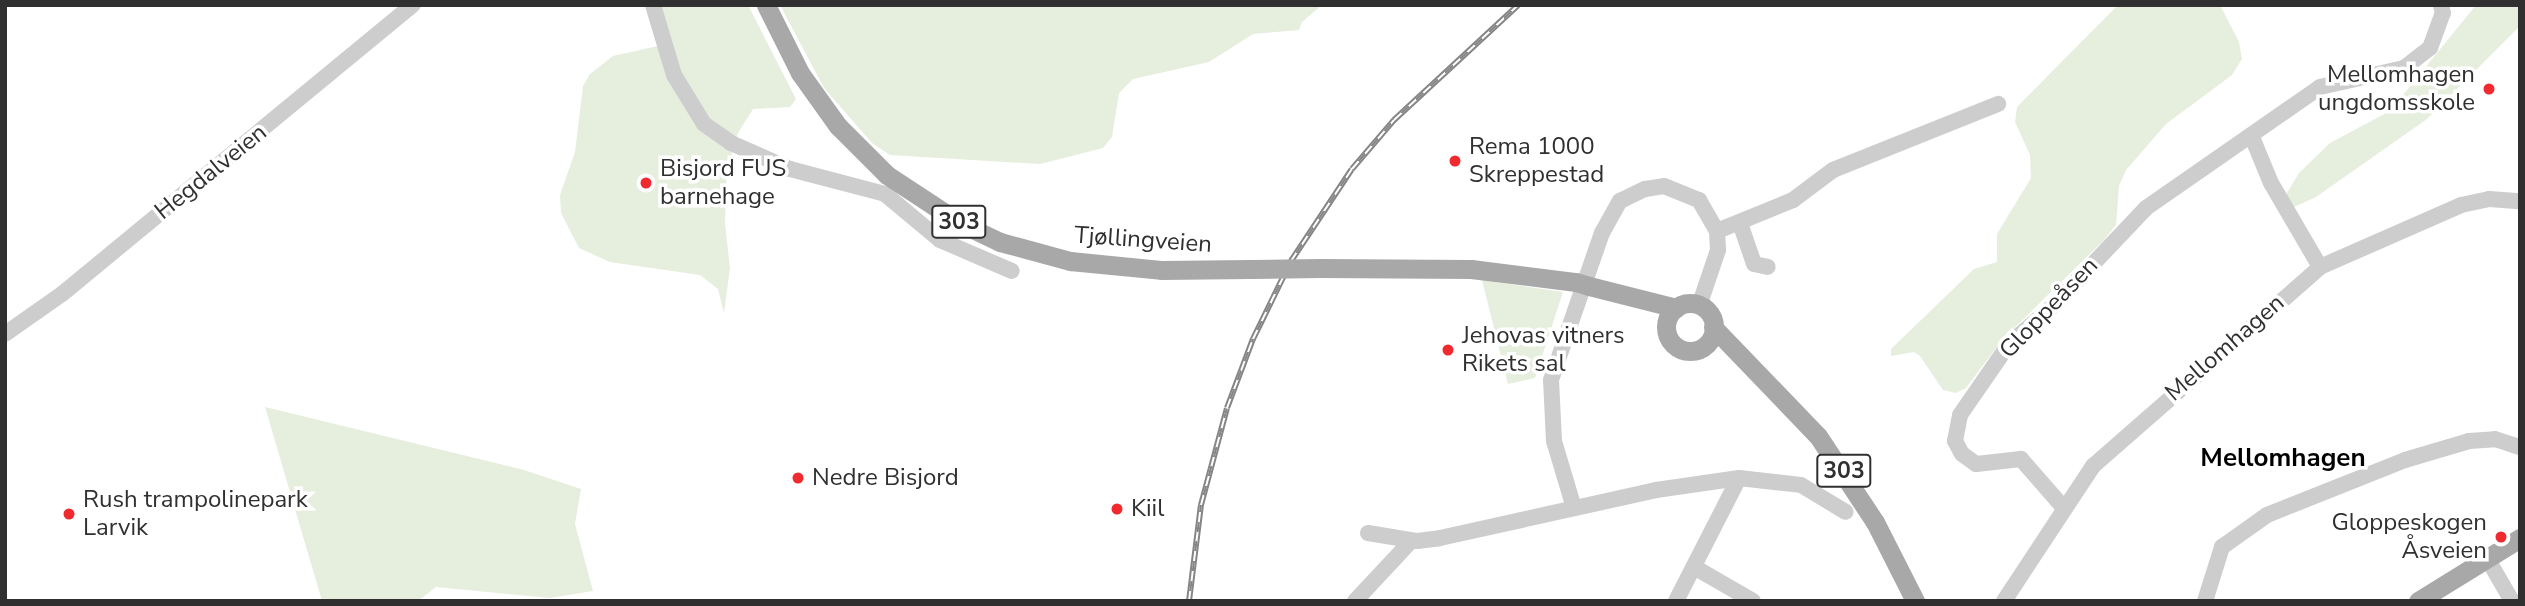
<!DOCTYPE html>
<meta charset="utf-8">
<style>
body{margin:0}
#map{position:relative;width:2525px;height:606px;overflow:hidden;background:#fff;font-family:"Nunito Sans",sans-serif}
div>[style]{position:absolute}
.green>*{inset:0;background:#e6eede}
.minor>*{height:16px;margin:-8px;padding:0 8px;transform-origin:8px;border-radius:8px;background:#cdcdcd}
.major>*{height:19px;margin:-9.5px;padding:0 9.5px;transform-origin:9.5px;border-radius:9.5px;background:#a8a8a8}
.major>.ring{margin:-9.5px;padding:0;box-sizing:content-box;background:none;border:19px solid #a8a8a8;border-radius:50%}
.rail>*{height:6px;margin-top:-3px;transform-origin:0;background:repeating-linear-gradient(90deg,#fff 0 10px,#858585 0 20px);box-sizing:border-box;border-block:2px solid #858585}
.major-bridge>*{height:19px;margin:-9.5px;padding:0 9.5px;transform-origin:9.5px;border-radius:9.5px;background:#a8a8a8}
.dots>*{width:19px;height:19px;translate:-50% -50%;box-sizing:border-box;border:4px solid #fff;border-radius:50%}
span{translate:-50% -50%;white-space:nowrap;text-align:center;line-height:1.15;-webkit-text-stroke:7px #fff;paint-order:stroke}
.shield-label span{padding:2px 5px;background:#fff;border:2px solid;border-radius:5px;-webkit-text-stroke-width:0}
.shield-label{font-size:23px;color:#303030;font-weight:700}
.poi-label{font-size:24px;color:#303030}
.right{translate:-100% -50%;text-align:right}
.left{translate:0 -50%;text-align:left}
.street-label{font-size:24px;color:#303030}
.neighbourhood-label{font-size:26px;color:#000;font-weight:700}
.frame{position:absolute;inset:0;border:7px solid #303030;pointer-events:none}
</style>
<div id="map">
<div class="green">
<i style="clip-path:polygon(660px 5px,748px 5px,796px 99px,790px 107px,753px 109px,738px 133px,727px 170px,725px 223px,730px 268px,724px 313px,718px 289px,700px 275px,610px 262px,579px 248px,561px 213px,560px 195px,575px 152px,583px 86px,590px 74px,613px 56px,658px 46px)"></i>
<i style="clip-path:polygon(780px 5px,1322px 5px,1302px 22px,1299px 30px,1253px 34px,1209px 62px,1133px 79px,1119px 93px,1112px 137px,1103px 148px,1040px 164px,890px 155px,872px 143px,824px 88px)"></i>
<i style="clip-path:polygon(2118px 5px,2220px 5px,2239px 42px,2242px 59px,2232px 75px,2166px 124px,2126px 170px,2119px 186px,2116px 225px,2104px 240px,2002px 340px,1966px 388px,1956px 393px,1943px 390px,1920px 356px,1914px 352px,1891px 356px,1891px 349px,1974px 269px,1997px 262px,1997px 234px,2031px 178px,2030px 155px,2015px 122px,2017px 107px)"></i>
<i style="clip-path:polygon(2476px 5px,2520px 5px,2520px 26px,2427px 119px,2316px 197px,2294px 207px,2285px 196px,2299px 173px,2330px 143px,2390px 111px)"></i>
<i style="clip-path:polygon(1482px 280px,1563px 292px,1535px 378px,1508px 384px)"></i>
<i style="clip-path:polygon(265px 407px,524px 470px,581px 489px,575px 524px,593px 591px,550px 598px,436px 587px,418px 601px,322px 601px)"></i>
</div>
<div class="minor">
<i style="left:653px;top:5px;width:73px;rotate:73.3deg"></i>
<i style="left:674px;top:75px;width:57px;rotate:58.5deg"></i>
<i style="left:704px;top:124px;width:33px;rotate:35deg"></i>
<i style="left:731px;top:143px;width:64px;rotate:23.8deg"></i>
<i style="left:790px;top:169px;width:98px;rotate:14.7deg"></i>
<i style="left:885px;top:194px;width:72px;rotate:39.9deg"></i>
<i style="left:940px;top:240px;width:78px;rotate:23.3deg"></i>
<i style="left:2252px;top:137px;width:50px;rotate:67.6deg"></i>
<i style="left:2271px;top:183px;width:97px;rotate:59.7deg"></i>
<i style="left:1740px;top:223px;width:43px;rotate:71.1deg"></i>
<i style="left:1754px;top:264px;width:14px;rotate:12deg"></i>
<i style="left:1717px;top:231px;width:82px;rotate:-22.2deg"></i>
<i style="left:1793px;top:200px;width:50px;rotate:-36.9deg"></i>
<i style="left:1833px;top:170px;width:178px;rotate:-21.8deg"></i>
<i style="left:5px;top:334px;width:70px;rotate:-35.1deg"></i>
<i style="left:62px;top:294px;width:455px;rotate:-39.5deg"></i>
<i style="left:2063px;top:507px;width:64px;rotate:-131.2deg"></i>
<i style="left:2021px;top:459px;width:45px;rotate:173.7deg"></i>
<i style="left:1976px;top:464px;width:17px;rotate:-144deg"></i>
<i style="left:1962px;top:454px;width:15px;rotate:-118deg"></i>
<i style="left:1955px;top:441px;width:26px;rotate:-79deg"></i>
<i style="left:1960px;top:415px;width:86px;rotate:-55.4deg"></i>
<i style="left:2009px;top:344px;width:61px;rotate:-41deg"></i>
<i style="left:2055px;top:304px;width:132px;rotate:-46.5deg"></i>
<i style="left:2146px;top:208px;width:212px;rotate:-34.8deg"></i>
<i style="left:2320px;top:87px;width:86px;rotate:-12.7deg"></i>
<i style="left:2404px;top:68px;width:33px;rotate:-38deg"></i>
<i style="left:2430px;top:48px;width:37px;rotate:-70deg"></i>
<i style="left:2443px;top:13px;width:8px;rotate:-104deg"></i>
<i style="left:1574px;top:508px;width:70px;rotate:-106.6deg"></i>
<i style="left:1554px;top:441px;width:61px;rotate:-92.8deg"></i>
<i style="left:1551px;top:380px;width:156px;rotate:-70.9deg"></i>
<i style="left:1602px;top:233px;width:37px;rotate:-61deg"></i>
<i style="left:1620px;top:201px;width:28px;rotate:-26deg"></i>
<i style="left:1645px;top:189px;width:19px;rotate:-9deg"></i>
<i style="left:1664px;top:186px;width:38px;rotate:22deg"></i>
<i style="left:1699px;top:200px;width:36px;rotate:60deg"></i>
<i style="left:1717px;top:231px;width:19px;rotate:87deg"></i>
<i style="left:1718px;top:250px;width:59px;rotate:108.7deg"></i>
<i style="left:1368px;top:533px;width:50px;rotate:9.3deg"></i>
<i style="left:1417px;top:541px;width:23px;rotate:-7deg"></i>
<i style="left:1440px;top:538px;width:221px;rotate:-12.5deg"></i>
<i style="left:1656px;top:490px;width:84px;rotate:-8.2deg"></i>
<i style="left:1739px;top:478px;width:62px;rotate:6.4deg"></i>
<i style="left:1801px;top:485px;width:52px;rotate:31deg"></i>
<i style="left:2487px;top:558px;width:50px;rotate:59.8deg"></i>
<i style="left:1694px;top:567px;width:68px;rotate:30deg"></i>
<i style="left:1355px;top:601px;width:83px;rotate:-46.9deg"></i>
<i style="left:1676px;top:601px;width:138px;rotate:-62.9deg"></i>
<i style="left:2004px;top:601px;width:162px;rotate:-56.6deg"></i>
<i style="left:2093px;top:466px;width:302px;rotate:-41.2deg"></i>
<i style="left:2320px;top:267px;width:154px;rotate:-23.7deg"></i>
<i style="left:2461px;top:205px;width:29px;rotate:-12deg"></i>
<i style="left:2489px;top:199px;width:31px;rotate:4deg"></i>
<i style="left:2205px;top:601px;width:57px;rotate:-72.5deg"></i>
<i style="left:2222px;top:547px;width:55px;rotate:-35.4deg"></i>
<i style="left:2267px;top:515px;width:149px;rotate:-21.7deg"></i>
<i style="left:2405px;top:460px;width:67px;rotate:-16.5deg"></i>
<i style="left:2469px;top:441px;width:26px;rotate:-4deg"></i>
<i style="left:2495px;top:439px;width:26px;rotate:18deg"></i>
</div>
<div class="major">
<i style="left:766px;top:5px;width:76px;rotate:63.4deg"></i>
<i style="left:800px;top:73px;width:65px;rotate:54.4deg"></i>
<i style="left:838px;top:126px;width:69px;rotate:45deg"></i>
<i style="left:887px;top:175px;width:87px;rotate:33.3deg"></i>
<i style="left:960px;top:223px;width:44px;rotate:25.4deg"></i>
<i style="left:1000px;top:242px;width:73px;rotate:15.2deg"></i>
<i style="left:1070px;top:261px;width:91px;rotate:5.6deg"></i>
<i style="left:1161px;top:270px;width:88px;rotate:-0.7deg"></i>
<i style="left:1320px;top:268px;width:151px;rotate:0.4deg"></i>
<i style="left:1471px;top:269px;width:106px;rotate:7.1deg"></i>
<i style="left:1589px;top:286px;width:90px;rotate:14.2deg"></i>
<i class="ring" style="left:1666px;top:303px;width:29px;height:29px"></i>
<i style="left:1713px;top:327px;width:151px;rotate:46.1deg"></i>
<i style="left:1818px;top:436px;width:103px;rotate:56.5deg"></i>
<i style="left:1875px;top:522px;width:89px;rotate:63.1deg"></i>
<i style="left:2418px;top:601px;width:120px;rotate:-31.7deg"></i>
</div>
<div class="rail">
<i style="left:1189px;top:601px;width:97px;rotate:-82.9deg"></i>
<i style="left:1201px;top:505px;width:100px;rotate:-75deg"></i>
<i style="left:1227px;top:408px;width:74px;rotate:-69.4deg"></i>
<i style="left:1253px;top:339px;width:87px;rotate:-64deg"></i>
<i style="left:1291px;top:261px;width:110px;rotate:-56.5deg"></i>
<i style="left:1352px;top:169px;width:65px;rotate:-49.4deg"></i>
<i style="left:1394px;top:120px;width:169px;rotate:-42.8deg"></i>
</div>
<div class="major-bridge">
<i style="left:1249px;top:269px;width:71px;rotate:-0.8deg"></i>
<i style="left:1576px;top:282px;width:14px;rotate:17deg"></i>
</div>
<div class="dots">
<i style="left:2489px;top:89px;background:#f02a2f"></i>
<i style="left:1455px;top:161px;background:#f02a2f"></i>
<i style="left:646px;top:183px;background:#f02a2f"></i>
<i style="left:1448px;top:350px;background:#f02a2f"></i>
<i style="left:798px;top:478px;background:#f02a2f"></i>
<i style="left:1117px;top:509px;background:#f02a2f"></i>
<i style="left:69px;top:514px;background:#f02a2f"></i>
<i style="left:2501px;top:537px;background:#f02a2f"></i>
</div>
<div class="shield-label">
<span style="left:959px;top:222px">303</span>
<span style="left:1844px;top:471px">303</span>
</div>
<div class="poi-label">
<span class="right" style="left:2475px;top:89px">Mellomhagen<br>ungdomsskole</span>
<span class="left" style="left:1469px;top:161px">Rema 1000<br>Skreppestad</span>
<span class="left" style="left:660px;top:183px">Bisjord FUS<br>barnehage</span>
<span class="left" style="left:1462px;top:350px">Jehovas vitners<br>Rikets sal</span>
<span class="left" style="left:812px;top:478px">Nedre Bisjord</span>
<span class="left" style="left:83px;top:514px">Rush trampolinepark<br>Larvik</span>
<span class="left" style="left:1131px;top:509px">Kiil</span>
<span class="right" style="left:2487px;top:537px">Gloppeskogen<br>Åsveien</span>
</div>
<div class="street-label">
<span style="left:211px;top:172px;rotate:-39deg">Hegdalveien</span>
<span style="left:1143px;top:240px;rotate:4deg">Tjøllingveien</span>
<span style="left:2049px;top:308px;rotate:-46deg">Gloppeåsen</span>
<span style="left:2225px;top:348px;rotate:-41deg">Mellomhagen</span>
</div>
<div class="neighbourhood-label">
<span style="left:2283px;top:458px">Mellomhagen</span>
</div>
<div class="frame"></div>
</div>
